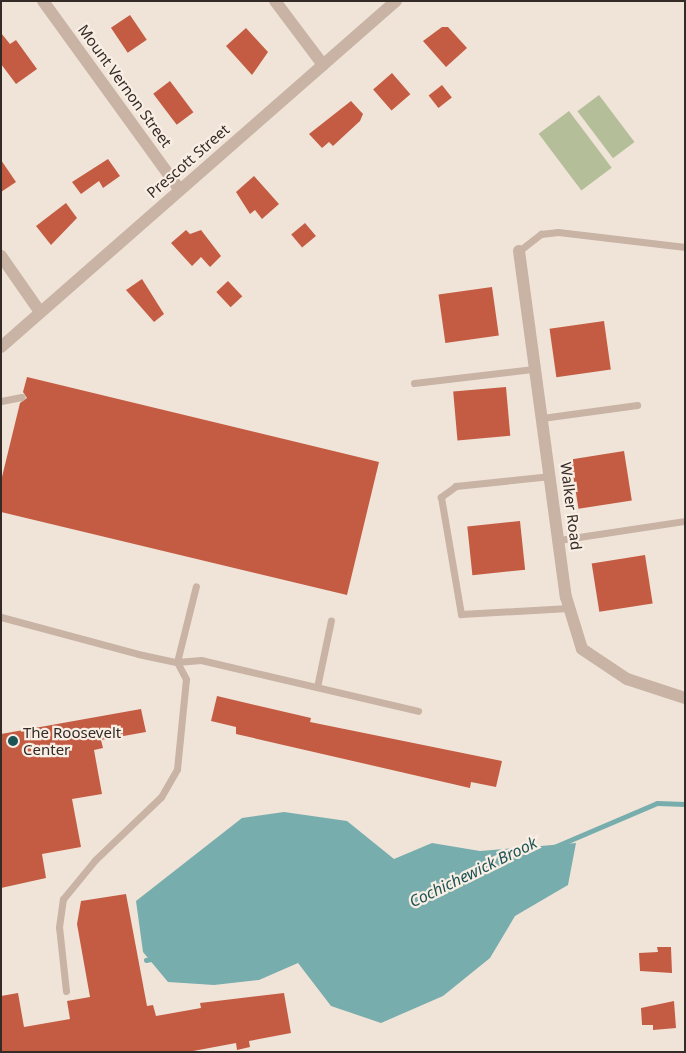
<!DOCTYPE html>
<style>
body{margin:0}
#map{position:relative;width:686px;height:1053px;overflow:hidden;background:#f0e4d8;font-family:"Noto Sans",sans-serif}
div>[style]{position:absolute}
.green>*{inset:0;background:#b4bf99;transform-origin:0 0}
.water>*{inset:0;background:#78adad}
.stream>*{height:5px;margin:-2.5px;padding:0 2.5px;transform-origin:2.5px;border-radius:2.5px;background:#78adad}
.building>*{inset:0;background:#c45c43;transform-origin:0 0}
.service>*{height:7px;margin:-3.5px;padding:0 3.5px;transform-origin:3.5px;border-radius:3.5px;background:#c8b3a5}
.minor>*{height:12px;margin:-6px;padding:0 6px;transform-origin:6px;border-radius:6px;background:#c8b3a5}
.tertiary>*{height:12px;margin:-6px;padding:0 6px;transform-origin:6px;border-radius:6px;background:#c8b3a5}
.dots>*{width:14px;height:14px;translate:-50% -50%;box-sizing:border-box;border:2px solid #f8eee4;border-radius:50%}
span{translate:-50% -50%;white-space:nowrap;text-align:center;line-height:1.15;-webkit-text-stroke:4.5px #f8eee4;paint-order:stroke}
.street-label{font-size:15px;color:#342a26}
.poi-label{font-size:15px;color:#342a26}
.left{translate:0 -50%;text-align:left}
.water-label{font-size:16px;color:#1c5354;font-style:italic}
.frame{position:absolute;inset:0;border:2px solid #342a26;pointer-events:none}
</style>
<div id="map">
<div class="green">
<i style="left:599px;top:95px;width:59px;height:27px;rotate:53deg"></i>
<i style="left:569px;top:111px;width:71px;height:38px;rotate:53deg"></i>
</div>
<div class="water">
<i style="clip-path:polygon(284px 812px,347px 821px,394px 859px,432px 843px,480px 851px,576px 843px,568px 885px,515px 916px,490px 958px,443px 996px,381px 1023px,331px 1006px,298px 963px,259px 980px,214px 985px,168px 982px,143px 952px,136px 901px,242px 818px)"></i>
</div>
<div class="stream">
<i style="left:554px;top:847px;width:112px;rotate:-23.1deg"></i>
<i style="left:657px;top:803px;width:28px;rotate:2deg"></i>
<i style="left:146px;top:960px;width:10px;rotate:-11deg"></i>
</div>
<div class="building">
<i style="left:130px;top:15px;width:30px;height:23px;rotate:56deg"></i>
<i style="clip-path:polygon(442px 27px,448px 27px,467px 48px,446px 67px,423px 41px)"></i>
<i style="clip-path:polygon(246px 28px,268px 52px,252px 75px,226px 46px)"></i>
<i style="clip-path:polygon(1px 33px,10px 44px,16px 40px,37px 69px,16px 84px,1px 64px)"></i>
<i style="left:392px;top:73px;width:28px;height:25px;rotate:49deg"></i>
<i style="left:170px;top:81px;width:39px;height:21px;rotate:53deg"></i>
<i style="left:442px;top:85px;width:16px;height:17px;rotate:52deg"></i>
<i style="clip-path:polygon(351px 101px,363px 114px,360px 121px,333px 146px,329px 142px,322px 148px,309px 134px)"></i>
<i style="clip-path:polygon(108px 159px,120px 176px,103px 188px,99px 181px,81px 194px,72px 182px)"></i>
<i style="clip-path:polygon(1px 160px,16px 182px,1px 192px)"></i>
<i style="clip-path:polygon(254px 176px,279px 204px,262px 219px,255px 210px,250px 214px,236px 192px)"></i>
<i style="clip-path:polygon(66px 203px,77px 218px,51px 245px,36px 226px)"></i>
<i style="left:305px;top:223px;width:17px;height:18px;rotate:50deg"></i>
<i style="clip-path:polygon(186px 230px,190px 234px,201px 230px,221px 256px,210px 267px,201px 257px,192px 266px,171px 243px)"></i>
<i style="clip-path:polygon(142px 279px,164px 314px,154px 322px,126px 290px)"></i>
<i style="left:228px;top:281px;width:21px;height:16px;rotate:47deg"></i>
<i style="left:492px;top:287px;width:49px;height:54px;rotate:82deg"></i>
<i style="left:604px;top:321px;width:49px;height:55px;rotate:82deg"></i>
<i style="clip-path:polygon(27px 377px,379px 462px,347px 595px,1px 512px,1px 481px,20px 403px,27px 398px,23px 392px)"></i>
<i style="left:506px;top:387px;width:49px;height:53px;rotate:85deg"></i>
<i style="left:624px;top:451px;width:50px;height:54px;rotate:81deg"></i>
<i style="left:520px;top:521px;width:49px;height:53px;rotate:84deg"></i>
<i style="left:645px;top:555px;width:49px;height:54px;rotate:81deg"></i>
<i style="clip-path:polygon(217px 696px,311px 718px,310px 722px,502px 761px,496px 787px,471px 782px,470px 788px,236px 734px,236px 727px,211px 721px)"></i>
<i style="clip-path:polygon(141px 709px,146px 732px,101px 740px,103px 748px,94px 750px,102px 794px,72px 799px,81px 847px,42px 854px,46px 878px,1px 888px,1px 734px)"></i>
<i style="clip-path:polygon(126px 894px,147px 1006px,153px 1005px,156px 1016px,201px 1008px,200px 1003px,284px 993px,291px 1033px,249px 1041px,250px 1047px,237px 1050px,236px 1043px,188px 1052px,1px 1052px,1px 996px,18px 993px,24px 1027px,70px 1019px,67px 1001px,90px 997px,77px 924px,81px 901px)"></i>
<i style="clip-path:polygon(657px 947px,671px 947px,672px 973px,640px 971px,639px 953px,658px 952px)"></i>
<i style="clip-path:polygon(674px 1001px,676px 1028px,653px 1030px,653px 1025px,642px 1025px,641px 1008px)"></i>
</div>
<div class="service">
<i style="left:519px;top:251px;width:28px;rotate:-38deg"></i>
<i style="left:541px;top:234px;width:17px;rotate:-7deg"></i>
<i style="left:558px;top:232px;width:128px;rotate:6.7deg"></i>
<i style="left:414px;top:383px;width:121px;rotate:-6.7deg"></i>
<i style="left:1px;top:401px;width:21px;rotate:-11deg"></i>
<i style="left:542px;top:418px;width:96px;rotate:-7.8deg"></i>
<i style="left:551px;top:476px;width:96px;rotate:174deg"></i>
<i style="left:456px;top:486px;width:19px;rotate:144deg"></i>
<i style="left:441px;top:497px;width:119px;rotate:80.3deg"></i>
<i style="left:461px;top:614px;width:108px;rotate:-3.2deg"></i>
<i style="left:559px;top:540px;width:126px;rotate:-8.6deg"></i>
<i style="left:1px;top:617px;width:142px;rotate:15.1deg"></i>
<i style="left:138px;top:654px;width:40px;rotate:12deg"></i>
<i style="left:177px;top:662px;width:24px;rotate:-5deg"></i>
<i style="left:201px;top:660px;width:223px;rotate:13.2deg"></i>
<i style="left:317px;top:687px;width:68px;rotate:-78.2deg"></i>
<i style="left:66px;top:991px;width:64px;rotate:-96.2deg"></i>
<i style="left:59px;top:927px;width:28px;rotate:-82deg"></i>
<i style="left:63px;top:899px;width:50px;rotate:-50.6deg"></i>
<i style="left:95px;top:860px;width:91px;rotate:-43.7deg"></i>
<i style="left:161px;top:797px;width:32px;rotate:-60deg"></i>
<i style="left:177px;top:769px;width:90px;rotate:-84.3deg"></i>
<i style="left:186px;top:679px;width:19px;rotate:-118deg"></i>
<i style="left:177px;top:662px;width:78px;rotate:-76deg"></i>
</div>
<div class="minor">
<i style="left:43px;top:1px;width:233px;rotate:54.1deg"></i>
<i style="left:275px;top:1px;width:80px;rotate:53.1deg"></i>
<i style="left:519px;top:251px;width:349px;rotate:82.3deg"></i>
<i style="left:566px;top:597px;width:54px;rotate:72.9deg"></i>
<i style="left:582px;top:649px;width:54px;rotate:33.7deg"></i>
<i style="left:627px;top:679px;width:61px;rotate:18.1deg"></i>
<i style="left:1px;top:256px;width:68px;rotate:55.1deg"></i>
</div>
<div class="tertiary">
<i style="left:1px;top:347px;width:525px;rotate:-41.22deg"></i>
</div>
<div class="dots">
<i style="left:13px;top:741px;background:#1c5354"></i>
</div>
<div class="street-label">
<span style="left:125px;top:86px;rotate:54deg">Mount Vernon Street</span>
<span style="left:188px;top:161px;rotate:-41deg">Prescott Street</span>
<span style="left:571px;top:506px;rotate:83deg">Walker Road</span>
</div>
<div class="poi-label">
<span class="left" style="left:23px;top:741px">The Roosevelt<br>Center</span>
</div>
<div class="water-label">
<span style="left:473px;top:872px;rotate:-26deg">Cochichewick Brook</span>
</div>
<div class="frame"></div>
</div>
